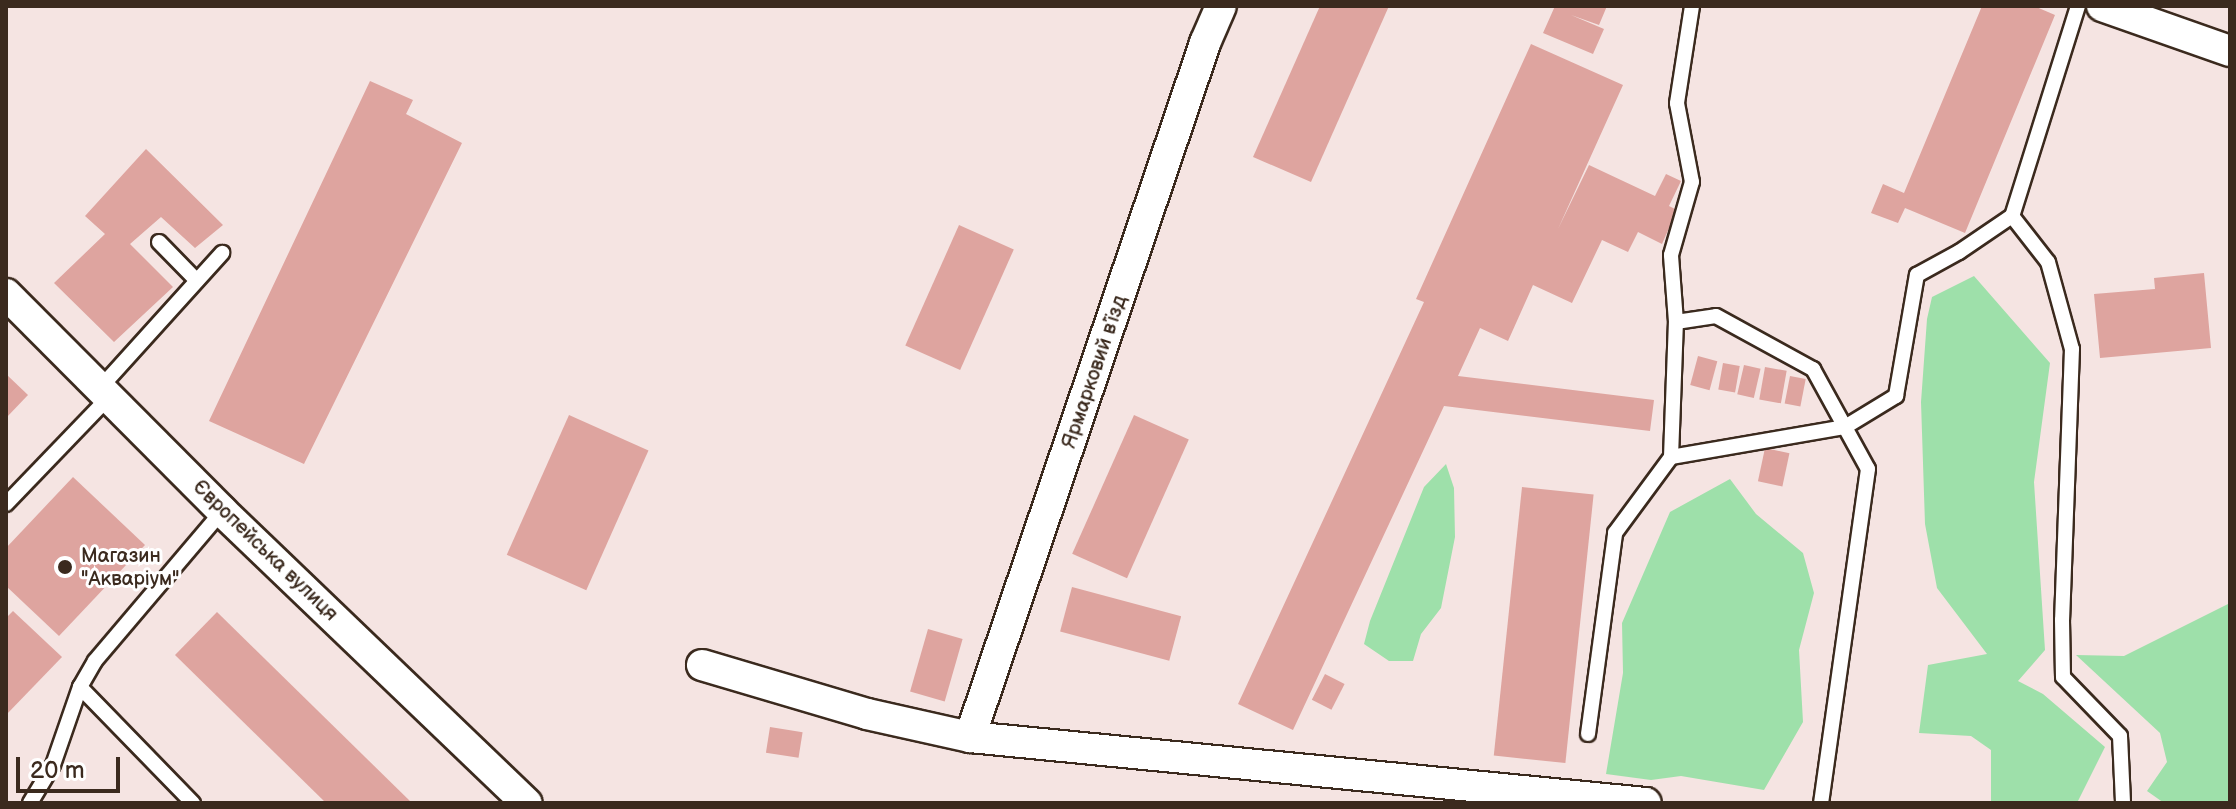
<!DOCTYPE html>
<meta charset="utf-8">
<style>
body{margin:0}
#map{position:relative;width:2236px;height:809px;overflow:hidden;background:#f5e4e2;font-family:"Balsamiq Sans",sans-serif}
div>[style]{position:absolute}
.green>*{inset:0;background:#9ee0aa}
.building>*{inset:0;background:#dea49f;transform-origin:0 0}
.roads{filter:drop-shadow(2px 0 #3b2a1e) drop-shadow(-2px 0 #3b2a1e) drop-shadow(0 2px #3b2a1e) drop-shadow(0 -2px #3b2a1e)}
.lane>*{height:14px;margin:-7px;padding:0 7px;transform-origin:7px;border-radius:7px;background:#fff}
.street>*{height:30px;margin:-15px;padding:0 15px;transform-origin:15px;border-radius:15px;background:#fff}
.dots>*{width:22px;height:22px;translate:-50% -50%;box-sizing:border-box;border:4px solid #fff;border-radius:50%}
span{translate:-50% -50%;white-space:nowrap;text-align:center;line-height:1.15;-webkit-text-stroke:6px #fff;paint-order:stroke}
.street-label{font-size:20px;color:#3b2a1e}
.poi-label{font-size:20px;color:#3b2a1e}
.left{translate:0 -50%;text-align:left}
.frame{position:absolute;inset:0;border:8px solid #3b2a1e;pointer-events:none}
.scale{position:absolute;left:16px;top:757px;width:104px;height:36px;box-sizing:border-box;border:4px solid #3b2a1e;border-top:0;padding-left:10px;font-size:24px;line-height:28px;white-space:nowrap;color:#3b2a1e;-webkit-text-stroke:6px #fff;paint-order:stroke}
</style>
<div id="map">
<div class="green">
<i style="clip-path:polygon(1974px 276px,2050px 363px,2034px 482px,2045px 650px,2018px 681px,2043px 694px,2105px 747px,2077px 803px,1991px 803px,1991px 750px,1971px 736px,1919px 733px,1928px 665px,1987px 654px,1937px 588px,1925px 524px,1921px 402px,1927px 319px,1932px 297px)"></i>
<i style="clip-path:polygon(1446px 464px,1454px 488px,1455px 537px,1441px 608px,1421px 634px,1413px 661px,1389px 661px,1364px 644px,1370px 621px,1424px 487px)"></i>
<i style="clip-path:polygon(1730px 479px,1756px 514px,1803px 553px,1814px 593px,1799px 650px,1803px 722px,1764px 790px,1681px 776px,1651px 780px,1606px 774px,1623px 673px,1622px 623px,1670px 512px)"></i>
<i style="clip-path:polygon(2230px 603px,2230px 803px,2164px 803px,2147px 791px,2167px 762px,2160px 733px,2076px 655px,2124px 656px)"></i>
</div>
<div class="building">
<i style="clip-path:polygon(1320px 6px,1389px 6px,1311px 182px,1253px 157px)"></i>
<i style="clip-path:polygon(1555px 6px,1607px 6px,1599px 25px,1571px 15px,1604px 29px,1593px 54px,1543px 33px)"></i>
<i style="clip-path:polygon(1982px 6px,2034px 6px,2055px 15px,1965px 233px,1905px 208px,1898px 223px,1871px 213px,1883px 184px,1904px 193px)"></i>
<i style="clip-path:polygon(1531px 44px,1623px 85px,1558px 229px,1589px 165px,1655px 196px,1666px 174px,1681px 181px,1669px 206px,1677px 210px,1662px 244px,1638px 232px,1628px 252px,1602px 240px,1572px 303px,1533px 285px,1508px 341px,1480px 328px,1458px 376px,1654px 400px,1650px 431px,1444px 406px,1293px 730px,1238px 704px,1424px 302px,1416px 299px)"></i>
<i style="clip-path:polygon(370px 81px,413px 100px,406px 114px,462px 143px,304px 464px,209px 421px)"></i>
<i style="clip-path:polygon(146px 149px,223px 225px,195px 248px,161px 217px,130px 244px,173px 287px,114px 342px,54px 283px,105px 234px,85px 216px)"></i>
<i style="left:959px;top:225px;width:60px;height:132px;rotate:24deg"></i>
<i style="clip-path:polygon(2204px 273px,2211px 348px,2100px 358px,2094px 294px,2155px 289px,2154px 278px)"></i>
<i style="left:1698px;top:356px;width:20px;height:30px;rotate:15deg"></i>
<i style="left:1723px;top:363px;width:17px;height:27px;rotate:10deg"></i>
<i style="left:1744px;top:365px;width:17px;height:30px;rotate:13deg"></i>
<i style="left:1765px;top:367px;width:22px;height:33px;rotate:10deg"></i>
<i style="clip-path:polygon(6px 374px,28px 395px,6px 418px)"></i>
<i style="left:1790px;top:376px;width:16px;height:28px;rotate:11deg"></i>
<i style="left:569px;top:415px;width:87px;height:153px;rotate:24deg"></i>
<i style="left:1134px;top:415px;width:60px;height:152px;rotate:24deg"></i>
<i style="left:1765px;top:448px;width:25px;height:34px;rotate:12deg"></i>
<i style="clip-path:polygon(73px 477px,145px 545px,59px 636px,6px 586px,6px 548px)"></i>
<i style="left:1522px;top:487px;width:72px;height:270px;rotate:6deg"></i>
<i style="left:1072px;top:587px;width:113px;height:46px;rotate:15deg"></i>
<i style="clip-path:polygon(13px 611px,62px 657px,6px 715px,6px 618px)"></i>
<i style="clip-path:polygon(217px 612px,412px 803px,326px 803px,175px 655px)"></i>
<i style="left:928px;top:629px;width:36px;height:65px;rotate:16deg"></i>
<i style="left:1325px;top:674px;width:22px;height:29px;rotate:27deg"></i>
<i style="left:770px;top:727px;width:33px;height:26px;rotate:9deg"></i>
</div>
<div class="roads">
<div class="lane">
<i style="left:2078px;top:6px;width:220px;rotate:107.4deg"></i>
<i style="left:2012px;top:216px;width:58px;rotate:52deg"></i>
<i style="left:2048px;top:262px;width:90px;rotate:74.6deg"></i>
<i style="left:2072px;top:349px;width:271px;rotate:92.1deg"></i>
<i style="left:2062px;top:620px;width:57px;rotate:89deg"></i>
<i style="left:2063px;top:677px;width:82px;rotate:46deg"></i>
<i style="left:2120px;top:736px;width:67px;rotate:87.4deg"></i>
<i style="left:159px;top:242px;width:54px;rotate:45.7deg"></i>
<i style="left:1676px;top:322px;width:40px;rotate:-8.5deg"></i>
<i style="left:1716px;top:316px;width:111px;rotate:28.7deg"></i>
<i style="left:1813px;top:369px;width:114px;rotate:61.2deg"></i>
<i style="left:1868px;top:469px;width:337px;rotate:98deg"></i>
<i style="left:101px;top:387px;width:181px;rotate:-47.9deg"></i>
<i style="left:1671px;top:457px;width:177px;rotate:-9.8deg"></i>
<i style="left:1845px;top:427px;width:60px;rotate:-31.3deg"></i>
<i style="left:1896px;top:396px;width:123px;rotate:-80.2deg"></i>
<i style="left:1917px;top:275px;width:48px;rotate:-28.7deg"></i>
<i style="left:1959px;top:252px;width:64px;rotate:-34.2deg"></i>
<i style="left:6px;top:504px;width:150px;rotate:-46.1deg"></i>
<i style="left:80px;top:687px;width:162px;rotate:45.8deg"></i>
<i style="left:1588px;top:734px;width:203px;rotate:-82.3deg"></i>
<i style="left:1615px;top:533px;width:94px;rotate:-53.6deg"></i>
<i style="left:1671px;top:457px;width:135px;rotate:-87.9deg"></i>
<i style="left:1676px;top:322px;width:67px;rotate:-94.3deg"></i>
<i style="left:1671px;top:255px;width:76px;rotate:-74deg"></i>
<i style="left:1692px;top:182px;width:80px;rotate:-100.8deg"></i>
<i style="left:1677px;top:103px;width:98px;rotate:-81.2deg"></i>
<i style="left:30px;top:803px;width:44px;rotate:-58.8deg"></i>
<i style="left:53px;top:765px;width:83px;rotate:-70.9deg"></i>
<i style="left:80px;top:687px;width:30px;rotate:-60deg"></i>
<i style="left:95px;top:661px;width:197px;rotate:-49.7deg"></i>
</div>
<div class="street">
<i style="left:2102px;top:6px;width:136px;rotate:19.4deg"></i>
<i style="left:6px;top:294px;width:306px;rotate:45.1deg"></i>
<i style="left:222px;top:511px;width:422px;rotate:43.8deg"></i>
<i style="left:702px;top:665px;width:172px;rotate:16.5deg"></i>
<i style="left:867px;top:714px;width:106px;rotate:12.6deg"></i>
<i style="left:970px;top:737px;width:679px;rotate:5.58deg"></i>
<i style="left:970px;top:737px;width:733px;rotate:-71.29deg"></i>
<i style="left:1205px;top:43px;width:40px;rotate:-66.6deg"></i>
</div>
</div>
<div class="dots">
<i style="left:65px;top:567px;background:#3b2a1e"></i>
</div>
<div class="street-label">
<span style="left:1095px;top:372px;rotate:-71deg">Ярмарковий вʼїзд</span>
<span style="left:265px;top:551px;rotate:44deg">Європейська вулиця</span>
</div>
<div class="poi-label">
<span class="left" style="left:81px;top:568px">Магазин<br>"Акваріум"</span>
</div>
<div class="frame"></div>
<div class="scale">20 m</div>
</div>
